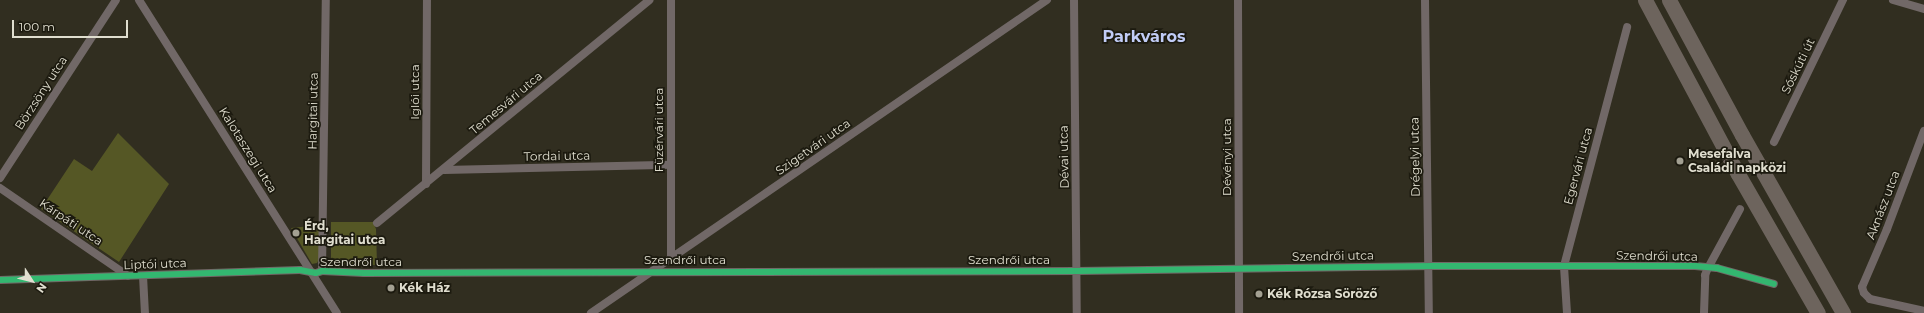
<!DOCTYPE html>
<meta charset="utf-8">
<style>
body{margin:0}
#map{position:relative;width:1924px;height:313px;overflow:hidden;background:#312e20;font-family:Montserrat,sans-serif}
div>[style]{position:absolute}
.green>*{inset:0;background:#555725}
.minor>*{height:8px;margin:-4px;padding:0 4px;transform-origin:4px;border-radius:4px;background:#716867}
.motorway>*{height:15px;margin:-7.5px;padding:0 7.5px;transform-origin:7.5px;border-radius:7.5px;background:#6d645d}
.cycleway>*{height:6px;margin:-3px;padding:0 3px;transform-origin:3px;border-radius:3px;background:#33b770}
.dots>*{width:11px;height:11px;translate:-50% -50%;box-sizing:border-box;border:2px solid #1c1a0f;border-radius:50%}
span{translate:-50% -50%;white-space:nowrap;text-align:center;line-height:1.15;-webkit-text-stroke:3.5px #1c1a0f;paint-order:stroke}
.street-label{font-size:12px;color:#e0decf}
.poi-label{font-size:12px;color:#e0decf;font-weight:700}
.left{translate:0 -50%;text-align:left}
.district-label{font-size:16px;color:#c1ccf6;font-weight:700}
.north{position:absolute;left:12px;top:261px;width:40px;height:40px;-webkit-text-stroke:3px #1c1a0f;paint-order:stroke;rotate:126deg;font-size:11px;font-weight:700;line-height:16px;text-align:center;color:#e0decf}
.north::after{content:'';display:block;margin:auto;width:14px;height:18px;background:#e0decf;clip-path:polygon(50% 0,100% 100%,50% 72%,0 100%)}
.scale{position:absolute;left:12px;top:20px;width:116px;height:18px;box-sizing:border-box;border:2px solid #e0decf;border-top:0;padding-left:5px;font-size:12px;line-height:14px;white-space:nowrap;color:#e0decf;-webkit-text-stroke:3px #1c1a0f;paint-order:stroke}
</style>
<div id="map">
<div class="green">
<i style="clip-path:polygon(118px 133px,169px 184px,119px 262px,41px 209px,74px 159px,92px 171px)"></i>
<i style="clip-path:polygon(331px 222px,373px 222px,376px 229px,377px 265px,331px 264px)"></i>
<i style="clip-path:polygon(320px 225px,319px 259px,317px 263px,312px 264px,291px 228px)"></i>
</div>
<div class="minor">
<i style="left:139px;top:0;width:370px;rotate:57.7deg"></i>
<i style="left:1074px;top:0;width:313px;rotate:89.5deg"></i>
<i style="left:1238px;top:0;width:313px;rotate:89.8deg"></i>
<i style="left:1425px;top:0;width:313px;rotate:89.3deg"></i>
<i style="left:1893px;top:0;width:32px;rotate:16deg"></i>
<i style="left:1924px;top:131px;width:105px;rotate:110.7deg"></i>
<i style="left:1887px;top:229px;width:63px;rotate:113.3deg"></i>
<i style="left:1862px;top:287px;width:6px;rotate:72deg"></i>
<i style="left:1864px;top:293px;width:8px;rotate:45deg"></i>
<i style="left:1870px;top:299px;width:55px;rotate:12.5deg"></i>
<i style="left:1774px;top:142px;width:158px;rotate:-64.1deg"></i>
<i style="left:444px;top:170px;width:227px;rotate:-1.3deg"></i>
<i style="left:0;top:178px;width:212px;rotate:-56.9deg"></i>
<i style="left:426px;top:184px;width:184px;rotate:-89.7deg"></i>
<i style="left:0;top:188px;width:155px;rotate:34.5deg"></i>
<i style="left:377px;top:223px;width:352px;rotate:-39.3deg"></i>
<i style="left:671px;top:259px;width:259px;rotate:-90deg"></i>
<i style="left:322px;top:271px;width:271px;rotate:-89.2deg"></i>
<i style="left:143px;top:276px;width:37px;rotate:87deg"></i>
<i style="left:0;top:280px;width:300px;rotate:-1.9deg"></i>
<i style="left:300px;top:270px;width:16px;rotate:11deg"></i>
<i style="left:316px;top:273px;width:6px;rotate:-18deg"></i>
<i style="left:322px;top:271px;width:42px;rotate:2.7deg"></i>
<i style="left:364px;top:273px;width:713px;rotate:-0.16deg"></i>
<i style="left:1077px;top:271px;width:357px;rotate:-0.8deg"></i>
<i style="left:1434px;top:266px;width:261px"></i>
<i style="left:1695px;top:266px;width:22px;rotate:5deg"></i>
<i style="left:1717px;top:268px;width:59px;rotate:15.7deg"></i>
<i style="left:591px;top:313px;width:553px;rotate:-34.47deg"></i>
<i style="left:1567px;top:313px;width:47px;rotate:-93.7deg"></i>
<i style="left:1564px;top:266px;width:247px;rotate:-75.2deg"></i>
<i style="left:1704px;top:313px;width:38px;rotate:-88deg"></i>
<i style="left:1705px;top:275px;width:8px;rotate:-67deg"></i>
<i style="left:1708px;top:268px;width:67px;rotate:-61.5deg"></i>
</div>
<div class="motorway">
<i style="left:1645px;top:0;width:197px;rotate:61.9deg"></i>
<i style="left:1738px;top:174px;width:160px;rotate:60.1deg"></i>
<i style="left:1669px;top:0;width:153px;rotate:61.6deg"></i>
<i style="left:1742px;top:135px;width:205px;rotate:60.4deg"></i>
</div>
<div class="cycleway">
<i style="left:0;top:280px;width:300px;rotate:-1.9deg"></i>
<i style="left:300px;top:270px;width:16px;rotate:11deg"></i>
<i style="left:316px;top:273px;width:6px;rotate:-18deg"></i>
<i style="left:322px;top:271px;width:42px;rotate:2.7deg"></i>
<i style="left:364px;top:273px;width:713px;rotate:-0.16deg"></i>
<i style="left:1077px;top:271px;width:357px;rotate:-0.8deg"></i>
<i style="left:1434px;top:266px;width:261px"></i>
<i style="left:1695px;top:266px;width:22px;rotate:5deg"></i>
<i style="left:1717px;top:268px;width:59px;rotate:15.7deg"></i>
</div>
<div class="dots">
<i style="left:1680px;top:161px;background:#a3a092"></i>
<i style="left:296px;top:233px;background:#a3a092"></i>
<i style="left:391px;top:288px;background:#a3a092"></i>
<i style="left:1259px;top:294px;background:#a3a092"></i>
</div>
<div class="street-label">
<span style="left:1798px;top:66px;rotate:-64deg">Sóskúti út</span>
<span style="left:415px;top:92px;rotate:-90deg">Iglói utca</span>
<span style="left:41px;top:93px;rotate:-57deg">Börzsöny utca</span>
<span style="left:506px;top:103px;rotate:-40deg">Temesvári utca</span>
<span style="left:313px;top:111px;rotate:-89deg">Hargitai utca</span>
<span style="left:659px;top:130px;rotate:-90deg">Füzérvári utca</span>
<span style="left:813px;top:147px;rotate:-35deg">Szigetvári utca</span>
<span style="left:248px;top:150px;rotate:58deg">Kalotaszegi utca</span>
<span style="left:557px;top:156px;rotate:-1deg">Tordai utca</span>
<span style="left:1064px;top:157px;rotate:-91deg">Dévai utca</span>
<span style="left:1227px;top:157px;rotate:-90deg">Dévényi utca</span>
<span style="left:1415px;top:157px;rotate:-91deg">Drégelyi utca</span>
<span style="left:1578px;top:166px;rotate:-75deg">Egervári utca</span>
<span style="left:1883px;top:205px;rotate:-69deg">Aknász utca</span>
<span style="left:71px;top:222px;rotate:34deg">Kárpáti utca</span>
<span style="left:1333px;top:256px;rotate:-1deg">Szendrői utca</span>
<span style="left:1657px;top:256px;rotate:1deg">Szendrői utca</span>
<span style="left:685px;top:260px">Szendrői utca</span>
<span style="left:1009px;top:260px">Szendrői utca</span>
<span style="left:361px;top:262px">Szendrői utca</span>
<span style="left:155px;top:264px;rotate:-2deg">Liptói utca</span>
</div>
<div class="poi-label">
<span class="left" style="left:1688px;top:161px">Mesefalva<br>Családi napközi</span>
<span class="left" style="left:304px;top:233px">Érd,<br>Hargitai utca</span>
<span class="left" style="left:399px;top:288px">Kék Ház</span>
<span class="left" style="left:1267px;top:294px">Kék Rózsa Söröző</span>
</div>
<div class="district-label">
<span style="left:1144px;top:37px">Parkváros</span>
</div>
<div class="north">N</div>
<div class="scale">100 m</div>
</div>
